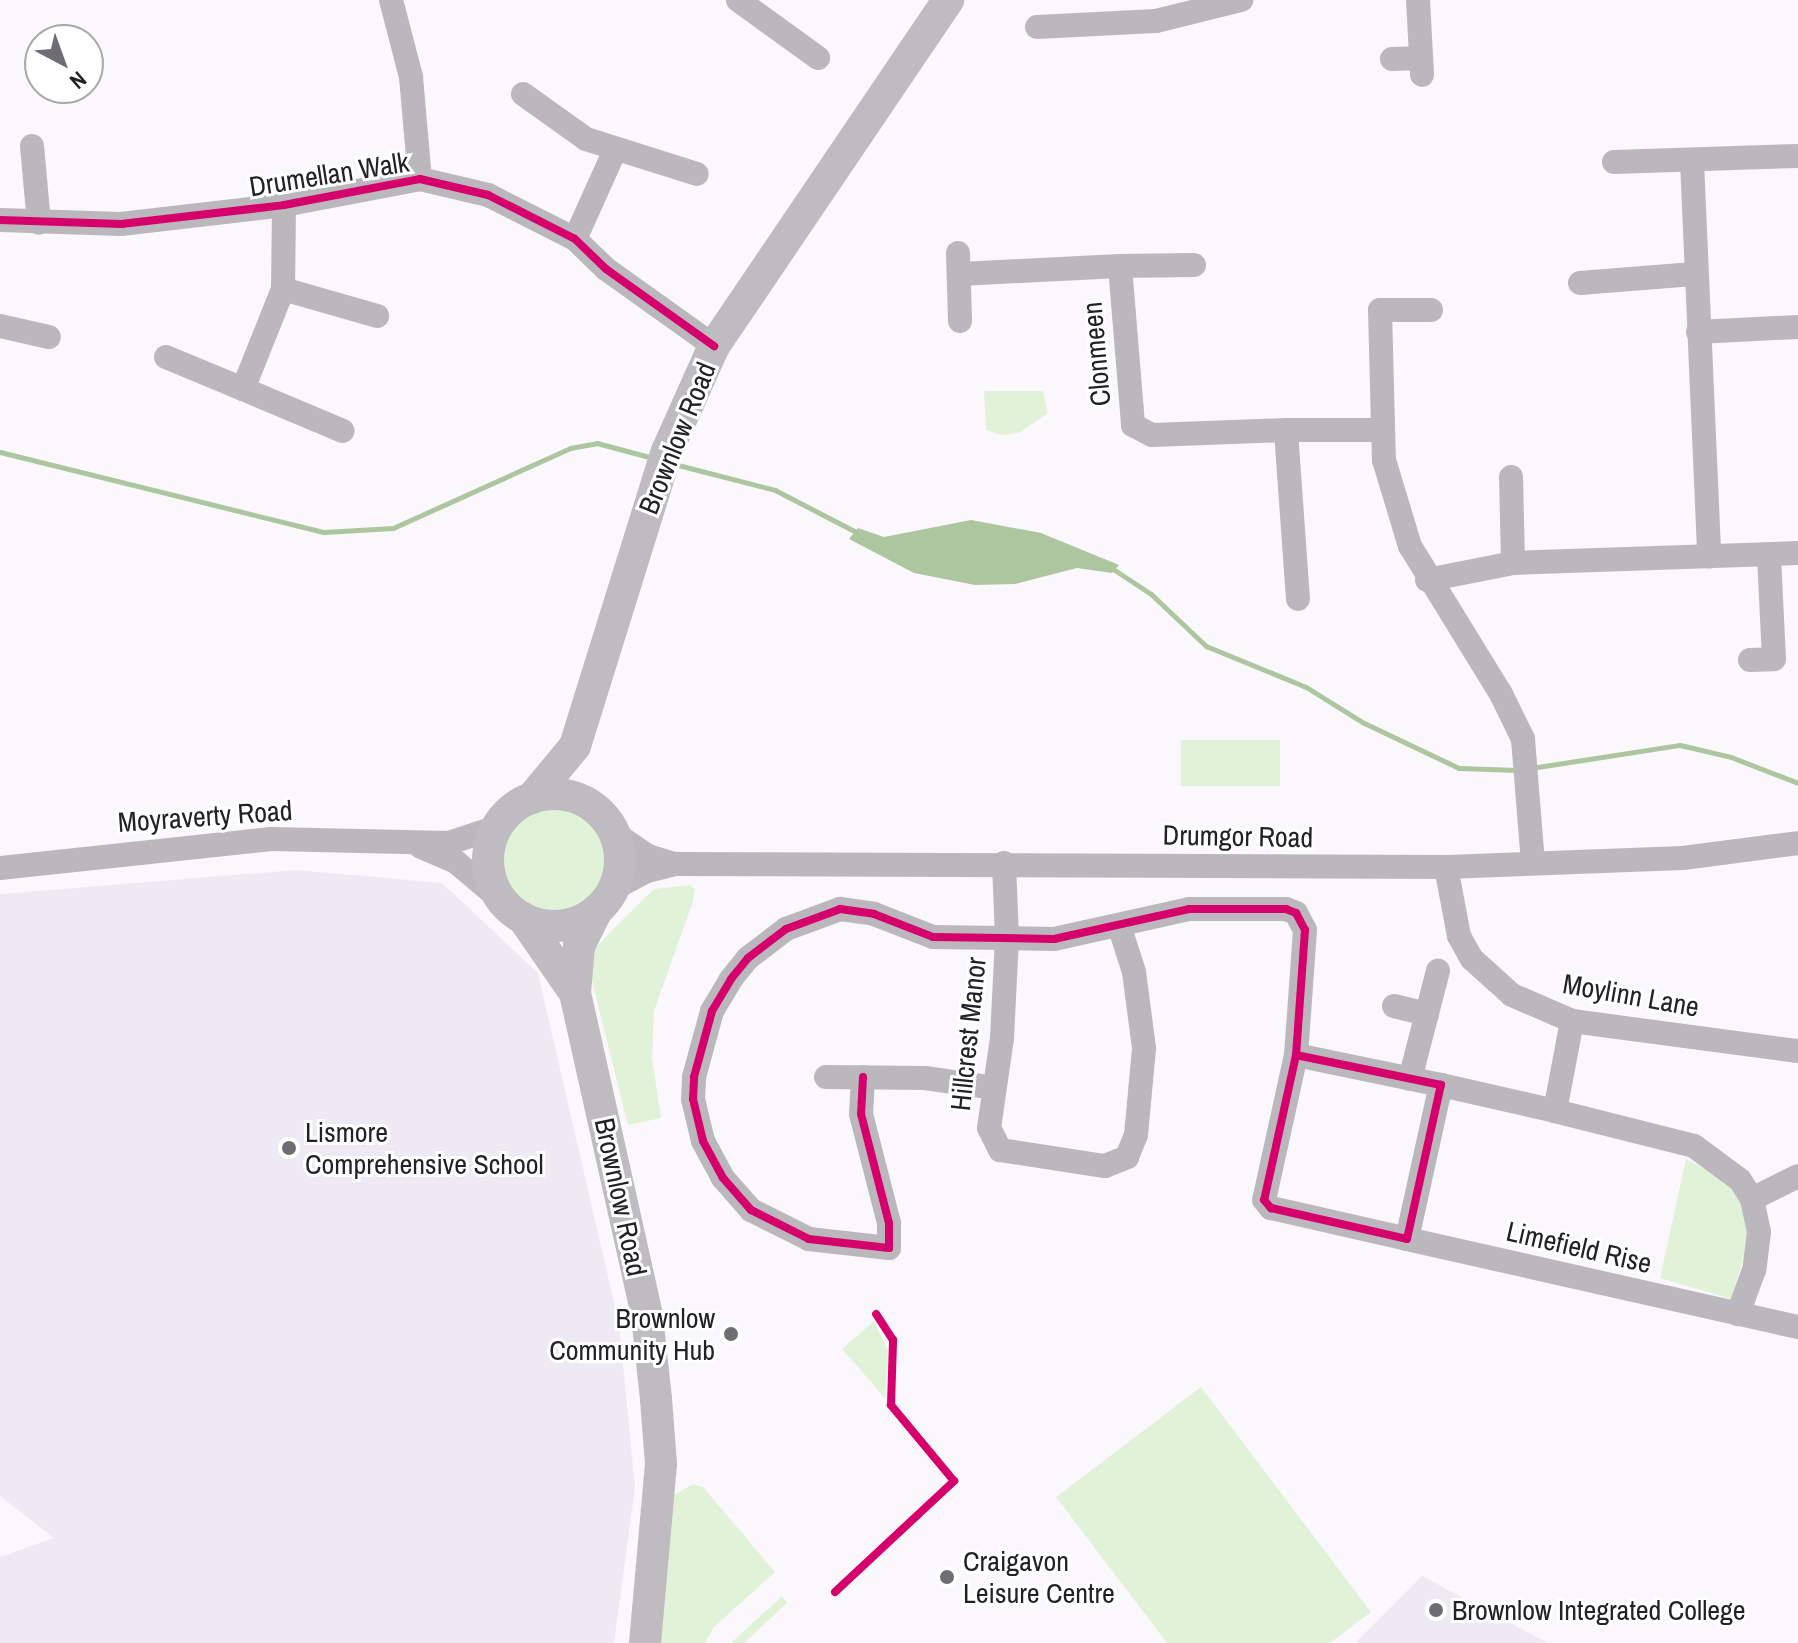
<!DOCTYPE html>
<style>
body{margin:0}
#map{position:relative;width:1798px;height:1643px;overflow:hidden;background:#faf8fc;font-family:"Archivo Narrow",sans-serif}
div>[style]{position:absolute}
.built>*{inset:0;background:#eeeaf3}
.green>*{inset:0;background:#e2f2d9;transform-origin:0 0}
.round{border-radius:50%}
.water>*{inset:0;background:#aec6a0}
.stream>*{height:5px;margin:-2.5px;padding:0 2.5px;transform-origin:2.5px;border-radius:2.5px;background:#aec6a0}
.minor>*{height:24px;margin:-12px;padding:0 12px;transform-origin:12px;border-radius:12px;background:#bab8bd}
.major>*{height:32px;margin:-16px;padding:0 16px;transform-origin:16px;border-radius:16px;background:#bebcc0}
.major>.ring{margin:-16px;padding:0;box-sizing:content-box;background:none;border:32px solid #bebcc0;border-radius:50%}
.cycleway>*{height:8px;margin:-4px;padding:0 4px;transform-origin:4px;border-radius:4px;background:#d6006c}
.dots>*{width:22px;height:22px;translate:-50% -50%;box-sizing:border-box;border:4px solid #fff;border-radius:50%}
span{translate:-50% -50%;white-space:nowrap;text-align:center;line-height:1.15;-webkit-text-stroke:6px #fff;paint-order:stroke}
.street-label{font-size:28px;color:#24202a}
.poi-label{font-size:28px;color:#24202a}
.left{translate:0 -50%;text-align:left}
.right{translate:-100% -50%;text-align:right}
.north{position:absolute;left:24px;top:24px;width:80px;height:80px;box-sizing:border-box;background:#fff;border:2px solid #a7a6aa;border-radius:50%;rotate:139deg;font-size:22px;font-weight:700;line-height:32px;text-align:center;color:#24202a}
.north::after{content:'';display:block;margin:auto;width:28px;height:36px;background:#6f6c74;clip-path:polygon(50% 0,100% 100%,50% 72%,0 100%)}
</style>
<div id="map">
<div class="built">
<i style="clip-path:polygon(296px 870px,442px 883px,538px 973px,619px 1324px,635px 1487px,614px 1643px,0 1643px,0 1557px,54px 1538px,0 1496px,0 894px)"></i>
<i style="clip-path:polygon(1422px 1576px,1548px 1643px,1355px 1643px)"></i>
</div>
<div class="green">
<i style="clip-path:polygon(984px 391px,1043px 391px,1048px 413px,1019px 433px,1001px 435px,986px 430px)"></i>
<i style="left:1181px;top:740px;width:99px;height:46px"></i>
<i class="round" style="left:502px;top:809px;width:104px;height:104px"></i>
<i style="clip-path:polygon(690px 885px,695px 889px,692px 904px,654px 1011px,652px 1058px,661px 1118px,628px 1125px,590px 973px,594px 949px,654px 889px)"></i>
<i style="clip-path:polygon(1686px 1159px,1724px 1179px,1744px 1207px,1750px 1237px,1731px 1299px,1660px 1278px)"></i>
<i style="clip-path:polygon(874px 1321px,888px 1350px,885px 1398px,842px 1349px)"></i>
<i style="clip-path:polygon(1201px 1387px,1371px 1612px,1330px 1643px,1167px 1643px,1056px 1497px)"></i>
<i style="clip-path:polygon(693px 1484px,703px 1487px,775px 1572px,714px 1627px,705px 1643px,658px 1643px,672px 1496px)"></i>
<i style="clip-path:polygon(782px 1596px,787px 1603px,744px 1643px,731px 1643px)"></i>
</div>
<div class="water">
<i style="clip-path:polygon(971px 520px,1041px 533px,1119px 565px,1112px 573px,1077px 568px,1015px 584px,975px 585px,914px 573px,849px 539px,858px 528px,884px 537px)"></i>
</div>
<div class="stream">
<i style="left:0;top:452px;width:334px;rotate:13.9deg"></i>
<i style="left:324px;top:532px;width:69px;rotate:-3.3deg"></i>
<i style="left:393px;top:528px;width:194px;rotate:-24.3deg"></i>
<i style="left:570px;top:448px;width:27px;rotate:-10deg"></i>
<i style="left:597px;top:443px;width:58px;rotate:15deg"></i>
<i style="left:674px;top:464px;width:104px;rotate:14.4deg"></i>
<i style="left:775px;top:490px;width:93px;rotate:27.4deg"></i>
<i style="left:1110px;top:567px;width:49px;rotate:33.4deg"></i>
<i style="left:1151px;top:594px;width:76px;rotate:43.4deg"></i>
<i style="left:1206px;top:646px;width:108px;rotate:22.3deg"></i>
<i style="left:1306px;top:687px;width:66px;rotate:32deg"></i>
<i style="left:1362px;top:722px;width:107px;rotate:25.4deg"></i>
<i style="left:1459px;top:768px;width:58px;rotate:2deg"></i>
<i style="left:1531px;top:768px;width:151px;rotate:-8.8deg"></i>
<i style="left:1680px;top:745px;width:52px;rotate:13.2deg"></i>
<i style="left:1731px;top:757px;width:72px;rotate:21.2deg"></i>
</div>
<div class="minor">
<i style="left:391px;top:0;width:80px;rotate:75.4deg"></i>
<i style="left:411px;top:77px;width:102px;rotate:85deg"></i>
<i style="left:738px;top:0;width:99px;rotate:35.9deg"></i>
<i style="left:1418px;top:0;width:75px;rotate:86.9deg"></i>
<i style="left:1037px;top:27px;width:119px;rotate:-2.9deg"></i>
<i style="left:1156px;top:21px;width:88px;rotate:-13.9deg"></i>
<i style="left:1392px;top:59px;width:29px;rotate:-2deg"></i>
<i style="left:523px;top:94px;width:77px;rotate:35.5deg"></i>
<i style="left:586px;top:139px;width:116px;rotate:17.5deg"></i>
<i style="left:32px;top:146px;width:77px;rotate:84.8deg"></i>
<i style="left:1692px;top:161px;width:396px;rotate:87.5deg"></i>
<i style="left:1614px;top:162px;width:184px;rotate:-1.9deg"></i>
<i style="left:0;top:220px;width:121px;rotate:1.9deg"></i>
<i style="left:121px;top:224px;width:164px;rotate:-6.6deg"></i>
<i style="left:284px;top:205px;width:138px;rotate:-10.8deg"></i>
<i style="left:420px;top:179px;width:70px;rotate:13.2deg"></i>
<i style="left:488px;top:195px;width:97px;rotate:26.8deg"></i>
<i style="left:575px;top:239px;width:43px;rotate:44.1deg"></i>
<i style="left:606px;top:269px;width:133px;rotate:35.5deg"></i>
<i style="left:575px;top:239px;width:98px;rotate:-65.8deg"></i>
<i style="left:958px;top:253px;width:68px;rotate:88.3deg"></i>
<i style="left:1194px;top:265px;width:74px;rotate:179.2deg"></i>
<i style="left:1120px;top:266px;width:160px;rotate:85.3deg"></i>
<i style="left:1133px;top:425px;width:21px;rotate:28deg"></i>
<i style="left:1152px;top:435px;width:134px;rotate:-2.1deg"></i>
<i style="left:960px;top:274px;width:160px;rotate:-2.9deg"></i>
<i style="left:1580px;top:283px;width:114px;rotate:-4.5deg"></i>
<i style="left:283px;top:289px;width:98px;rotate:16deg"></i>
<i style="left:1431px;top:310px;width:51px;rotate:180deg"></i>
<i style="left:1380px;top:310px;width:150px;rotate:88.5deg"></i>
<i style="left:1384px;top:460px;width:90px;rotate:73.2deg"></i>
<i style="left:1410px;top:546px;width:174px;rotate:58.4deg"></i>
<i style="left:1501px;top:694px;width:50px;rotate:63.9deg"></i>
<i style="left:1523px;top:739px;width:124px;rotate:85.4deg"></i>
<i style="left:0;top:326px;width:50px;rotate:12.7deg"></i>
<i style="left:1698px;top:332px;width:100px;rotate:-2.9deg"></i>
<i style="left:166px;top:357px;width:83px;rotate:22.6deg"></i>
<i style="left:243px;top:389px;width:108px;rotate:-68.2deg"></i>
<i style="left:283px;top:289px;width:84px;rotate:-89.3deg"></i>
<i style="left:243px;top:389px;width:108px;rotate:22.8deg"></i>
<i style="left:1513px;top:563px;width:285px;rotate:-2deg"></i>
<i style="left:1427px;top:580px;width:88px;rotate:-11.2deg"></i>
<i style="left:1513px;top:563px;width:86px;rotate:-91.3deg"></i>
<i style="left:1298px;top:599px;width:169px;rotate:-94.1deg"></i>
<i style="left:1286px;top:430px;width:97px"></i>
<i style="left:1750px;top:660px;width:24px;rotate:-2deg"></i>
<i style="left:1774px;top:659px;width:103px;rotate:-92.8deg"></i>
<i style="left:614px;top:833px;width:41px;rotate:34.1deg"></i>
<i style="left:648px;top:856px;width:27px;rotate:17deg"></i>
<i style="left:421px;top:847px;width:38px;rotate:23deg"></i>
<i style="left:456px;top:862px;width:57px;rotate:40.1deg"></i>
<i style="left:1004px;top:863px;width:76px;rotate:87.7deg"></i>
<i style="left:1007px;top:939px;width:99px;rotate:92.9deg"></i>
<i style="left:1002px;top:1038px;width:91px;rotate:98.2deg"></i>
<i style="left:989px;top:1128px;width:25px;rotate:63deg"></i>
<i style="left:1000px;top:1150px;width:106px;rotate:8.7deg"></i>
<i style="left:1105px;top:1166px;width:24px;rotate:-22deg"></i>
<i style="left:1127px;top:1157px;width:24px;rotate:-68deg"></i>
<i style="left:1136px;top:1135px;width:87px;rotate:-84.7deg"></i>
<i style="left:1144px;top:1048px;width:77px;rotate:-97.5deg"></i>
<i style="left:1134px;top:972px;width:46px;rotate:-107.7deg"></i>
<i style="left:1446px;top:867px;width:70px;rotate:79.3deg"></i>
<i style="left:1459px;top:936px;width:26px;rotate:61deg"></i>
<i style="left:1472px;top:959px;width:54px;rotate:42deg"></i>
<i style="left:1512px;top:995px;width:65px;rotate:23.4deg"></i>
<i style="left:1572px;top:1021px;width:228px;rotate:7.6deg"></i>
<i style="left:0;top:868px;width:273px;rotate:-6.1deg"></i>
<i style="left:271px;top:839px;width:178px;rotate:1.3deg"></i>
<i style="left:449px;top:843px;width:51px;rotate:-18.4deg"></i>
<i style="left:613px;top:889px;width:38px;rotate:-28deg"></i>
<i style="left:647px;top:871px;width:30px;rotate:-14deg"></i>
<i style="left:676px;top:864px;width:770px;rotate:0.22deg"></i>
<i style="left:1446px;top:867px;width:237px;rotate:-2.2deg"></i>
<i style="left:1683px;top:858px;width:116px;rotate:-7.4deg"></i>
<i style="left:1394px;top:1006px;width:34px;rotate:14deg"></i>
<i style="left:826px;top:1077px;width:99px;rotate:0.6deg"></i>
<i style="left:925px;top:1078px;width:70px;rotate:8.2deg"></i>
<i style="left:863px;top:1077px;width:37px;rotate:93deg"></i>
<i style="left:861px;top:1114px;width:113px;rotate:75.6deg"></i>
<i style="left:889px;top:1223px;width:25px;rotate:90deg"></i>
<i style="left:889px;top:1248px;width:81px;rotate:-173.6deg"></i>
<i style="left:809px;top:1239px;width:65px;rotate:-153.4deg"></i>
<i style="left:751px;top:1210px;width:43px;rotate:-131.2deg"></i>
<i style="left:723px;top:1178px;width:42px;rotate:-118.4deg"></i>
<i style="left:703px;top:1141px;width:43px;rotate:-103.4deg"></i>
<i style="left:693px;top:1099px;width:22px;rotate:-87deg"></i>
<i style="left:694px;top:1077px;width:68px;rotate:-74.7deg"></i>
<i style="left:712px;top:1011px;width:37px;rotate:-59deg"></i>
<i style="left:731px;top:979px;width:27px;rotate:-51deg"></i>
<i style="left:748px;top:958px;width:48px;rotate:-37.3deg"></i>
<i style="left:786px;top:929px;width:58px;rotate:-20.3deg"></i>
<i style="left:840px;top:909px;width:34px;rotate:8deg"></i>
<i style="left:874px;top:914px;width:63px;rotate:21.3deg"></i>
<i style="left:933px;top:937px;width:121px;rotate:0.9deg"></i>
<i style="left:1054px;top:939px;width:138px;rotate:-12.5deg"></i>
<i style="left:1189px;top:909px;width:97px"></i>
<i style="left:1286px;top:909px;width:11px;rotate:22deg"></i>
<i style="left:1296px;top:913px;width:19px;rotate:62deg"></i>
<i style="left:1305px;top:930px;width:125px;rotate:94.1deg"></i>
<i style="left:1296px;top:1055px;width:148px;rotate:102.4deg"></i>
<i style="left:1264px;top:1200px;width:11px;rotate:49deg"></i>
<i style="left:1271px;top:1208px;width:139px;rotate:12.8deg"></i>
<i style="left:1407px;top:1239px;width:158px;rotate:-77.6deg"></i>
<i style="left:1441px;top:1085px;width:148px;rotate:-168.3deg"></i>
<i style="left:1410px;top:1079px;width:112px;rotate:-75.5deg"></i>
<i style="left:1441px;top:1085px;width:117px;rotate:12.8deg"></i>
<i style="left:1555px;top:1111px;width:92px;rotate:-79.3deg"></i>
<i style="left:1555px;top:1111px;width:143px;rotate:14.1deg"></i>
<i style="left:1694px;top:1146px;width:57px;rotate:36.5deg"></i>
<i style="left:1740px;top:1180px;width:22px;rotate:58deg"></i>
<i style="left:1752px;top:1199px;width:34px;rotate:78deg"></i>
<i style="left:1759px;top:1232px;width:38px;rotate:97deg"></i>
<i style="left:1754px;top:1270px;width:47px;rotate:110deg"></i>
<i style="left:1752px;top:1199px;width:51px;rotate:-26.6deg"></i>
<i style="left:1407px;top:1239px;width:401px;rotate:12.7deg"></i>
</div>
<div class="major">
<i class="ring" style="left:488px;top:794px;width:100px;height:100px"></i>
<i style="left:532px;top:798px;width:67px;rotate:-50.4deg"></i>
<i style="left:575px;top:746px;width:309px;rotate:-72.7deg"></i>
<i style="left:667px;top:451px;width:115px;rotate:-65.9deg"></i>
<i style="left:714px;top:346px;width:418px;rotate:-55.9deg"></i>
<i style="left:597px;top:910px;width:40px;rotate:116.6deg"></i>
<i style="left:579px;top:946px;width:47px;rotate:94.9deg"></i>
<i style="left:575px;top:993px;width:331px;rotate:77.4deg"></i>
<i style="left:647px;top:1316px;width:83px;rotate:83.8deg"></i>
<i style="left:656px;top:1399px;width:65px;rotate:85.6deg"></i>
<i style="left:661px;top:1464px;width:180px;rotate:95.1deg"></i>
<i style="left:523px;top:918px;width:91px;rotate:55.3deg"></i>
</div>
<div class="cycleway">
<i style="left:0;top:220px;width:121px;rotate:1.9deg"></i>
<i style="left:121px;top:224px;width:164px;rotate:-6.6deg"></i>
<i style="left:284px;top:205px;width:138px;rotate:-10.8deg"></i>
<i style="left:420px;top:179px;width:70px;rotate:13.2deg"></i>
<i style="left:488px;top:195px;width:97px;rotate:26.8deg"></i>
<i style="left:575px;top:239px;width:43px;rotate:44.1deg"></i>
<i style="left:606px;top:269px;width:133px;rotate:35.5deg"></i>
<i style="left:863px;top:1077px;width:37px;rotate:93deg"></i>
<i style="left:861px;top:1114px;width:113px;rotate:75.6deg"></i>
<i style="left:889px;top:1223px;width:25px;rotate:90deg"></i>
<i style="left:889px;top:1248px;width:81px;rotate:-173.6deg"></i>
<i style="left:809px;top:1239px;width:65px;rotate:-153.4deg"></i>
<i style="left:751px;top:1210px;width:43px;rotate:-131.2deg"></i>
<i style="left:723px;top:1178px;width:42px;rotate:-118.4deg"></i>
<i style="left:703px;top:1141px;width:43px;rotate:-103.4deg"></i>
<i style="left:693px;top:1099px;width:22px;rotate:-87deg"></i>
<i style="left:694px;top:1077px;width:68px;rotate:-74.7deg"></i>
<i style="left:712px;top:1011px;width:37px;rotate:-59deg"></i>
<i style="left:731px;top:979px;width:27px;rotate:-51deg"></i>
<i style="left:748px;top:958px;width:48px;rotate:-37.3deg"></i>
<i style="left:786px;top:929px;width:58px;rotate:-20.3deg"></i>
<i style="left:840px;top:909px;width:34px;rotate:8deg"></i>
<i style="left:874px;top:914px;width:63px;rotate:21.3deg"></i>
<i style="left:933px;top:937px;width:121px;rotate:0.9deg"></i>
<i style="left:1054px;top:939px;width:138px;rotate:-12.5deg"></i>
<i style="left:1189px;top:909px;width:97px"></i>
<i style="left:1286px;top:909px;width:11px;rotate:22deg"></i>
<i style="left:1296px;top:913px;width:19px;rotate:62deg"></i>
<i style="left:1305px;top:930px;width:125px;rotate:94.1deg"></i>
<i style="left:1296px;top:1055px;width:148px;rotate:102.4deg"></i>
<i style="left:1264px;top:1200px;width:11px;rotate:49deg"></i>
<i style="left:1271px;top:1208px;width:139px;rotate:12.8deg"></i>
<i style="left:1407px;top:1239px;width:158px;rotate:-77.6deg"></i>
<i style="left:1441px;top:1085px;width:148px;rotate:-168.3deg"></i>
<i style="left:835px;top:1592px;width:163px;rotate:-43deg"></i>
<i style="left:954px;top:1481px;width:99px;rotate:-129.7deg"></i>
<i style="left:891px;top:1405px;width:65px;rotate:-88.2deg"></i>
<i style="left:893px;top:1340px;width:31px;rotate:-123deg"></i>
</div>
<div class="dots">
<i style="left:289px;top:1148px;background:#6f6c74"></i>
<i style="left:731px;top:1334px;background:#6f6c74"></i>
<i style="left:947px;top:1577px;background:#6f6c74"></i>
<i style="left:1436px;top:1610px;background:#6f6c74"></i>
</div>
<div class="street-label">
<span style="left:329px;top:174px;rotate:-9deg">Drumellan Walk</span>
<span style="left:1096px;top:354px;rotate:-95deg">Clonmeen</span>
<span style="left:677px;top:438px;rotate:-68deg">Brownlow Road</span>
<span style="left:205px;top:816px;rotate:-4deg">Moyraverty Road</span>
<span style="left:1238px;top:836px;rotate:1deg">Drumgor Road</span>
<span style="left:1631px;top:995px;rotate:10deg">Moylinn Lane</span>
<span style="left:968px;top:1034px;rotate:-84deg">Hillcrest Manor</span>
<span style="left:621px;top:1197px;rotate:78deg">Brownlow Road</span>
<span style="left:1579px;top:1247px;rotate:13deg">Limefield Rise</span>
</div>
<div class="poi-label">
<span class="left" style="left:305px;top:1148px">Lismore<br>Comprehensive School</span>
<span class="right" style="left:715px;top:1334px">Brownlow<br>Community Hub</span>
<span class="left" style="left:963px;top:1577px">Craigavon<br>Leisure Centre</span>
<span class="left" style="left:1452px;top:1610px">Brownlow Integrated College</span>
</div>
<div class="north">N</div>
</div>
